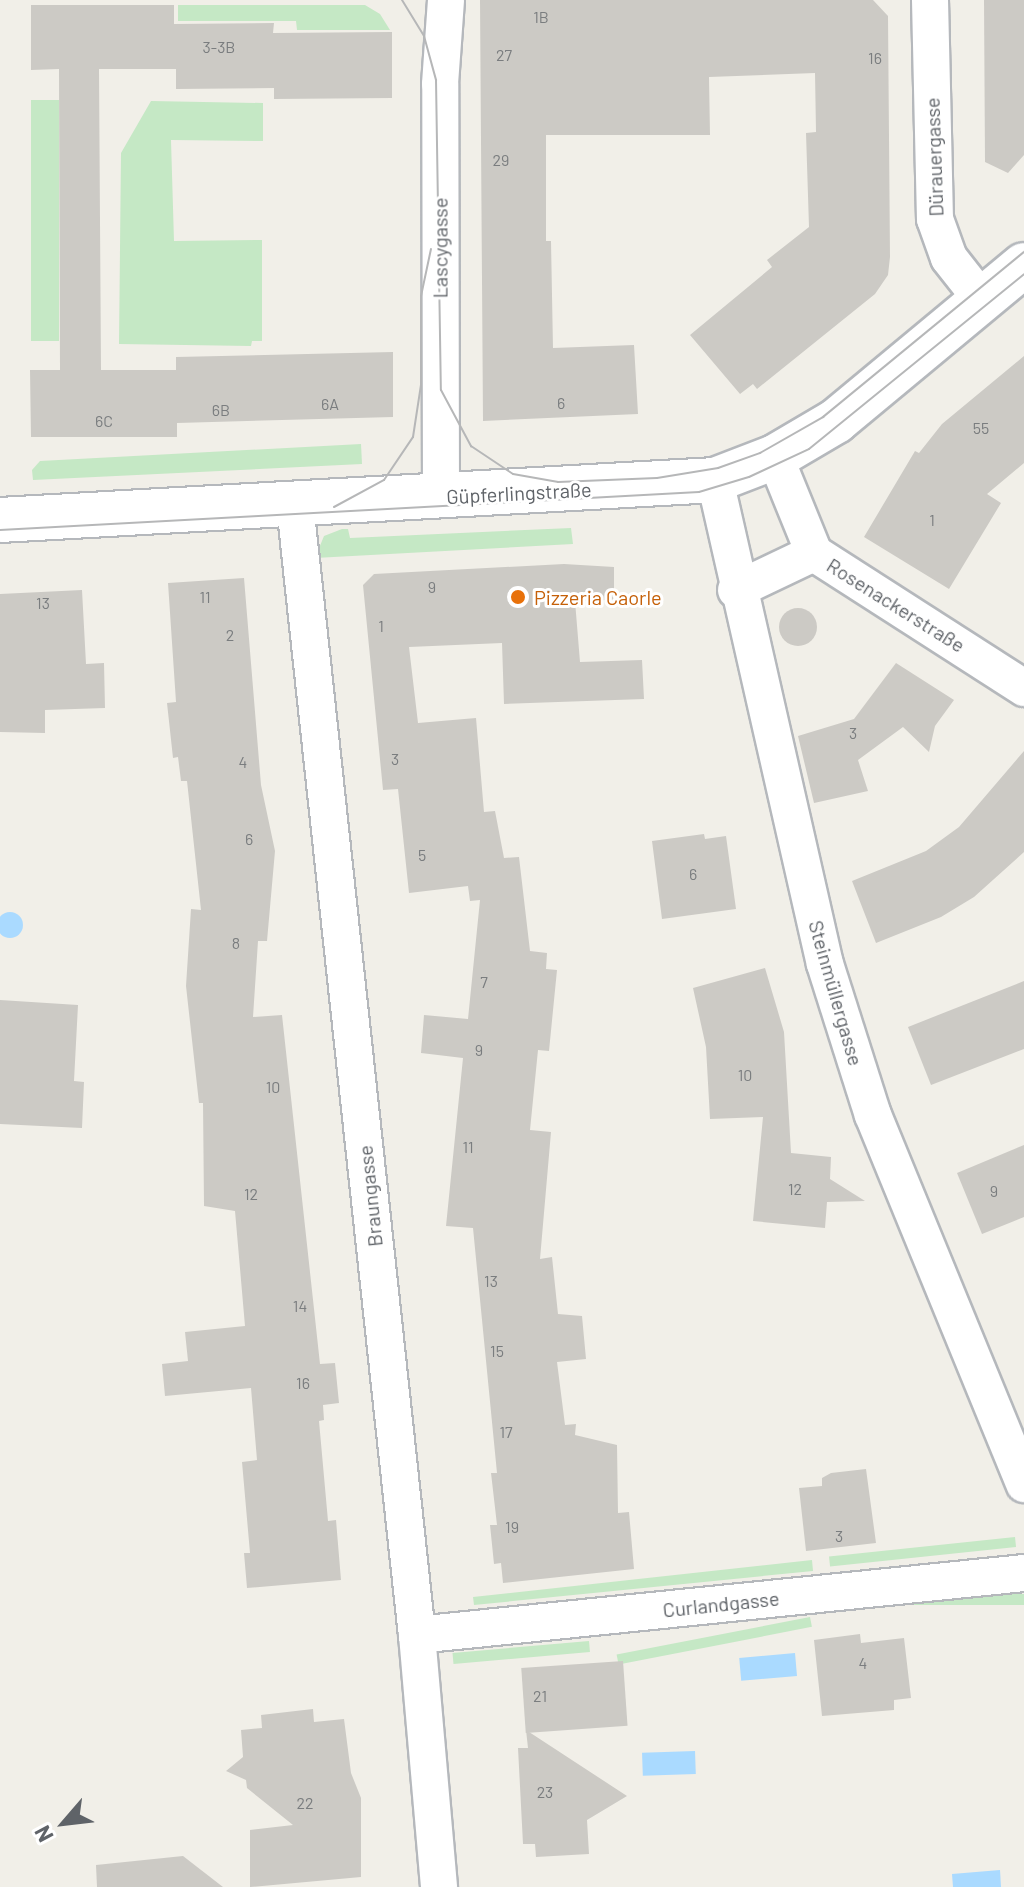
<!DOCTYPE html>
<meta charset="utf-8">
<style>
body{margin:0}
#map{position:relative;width:1024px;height:1887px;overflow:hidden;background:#f1efe8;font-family:Barlow,sans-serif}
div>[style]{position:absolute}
.green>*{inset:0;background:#c5e8c5;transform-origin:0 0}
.water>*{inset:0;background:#aadaff;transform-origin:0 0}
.round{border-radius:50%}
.building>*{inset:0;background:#cccac5;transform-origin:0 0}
.roads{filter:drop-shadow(2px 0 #b5b8bc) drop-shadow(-2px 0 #b5b8bc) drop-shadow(0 2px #b5b8bc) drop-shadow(0 -2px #b5b8bc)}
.minor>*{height:36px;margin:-18px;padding:0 18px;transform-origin:18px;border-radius:18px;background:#fff}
.secondary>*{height:44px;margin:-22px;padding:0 22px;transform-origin:22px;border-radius:22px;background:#fff}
.tram>*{height:2px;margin:-1px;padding:0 1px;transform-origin:1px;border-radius:1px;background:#b6b7b8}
.dots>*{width:22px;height:22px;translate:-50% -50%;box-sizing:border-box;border:4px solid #fff;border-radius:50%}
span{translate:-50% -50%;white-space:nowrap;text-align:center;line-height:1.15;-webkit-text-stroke:6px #fff;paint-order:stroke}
.number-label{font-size:16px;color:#7a7d7f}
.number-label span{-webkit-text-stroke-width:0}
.street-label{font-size:20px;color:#5f6368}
.food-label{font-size:20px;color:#c56008}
.left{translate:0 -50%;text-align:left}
.north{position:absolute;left:24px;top:1783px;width:80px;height:80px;-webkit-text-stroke:6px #fff;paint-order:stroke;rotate:242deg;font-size:22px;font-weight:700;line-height:32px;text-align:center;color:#5f6368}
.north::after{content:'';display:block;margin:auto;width:28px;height:36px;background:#5f6368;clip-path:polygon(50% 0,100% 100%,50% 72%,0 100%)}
</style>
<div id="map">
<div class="green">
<i style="clip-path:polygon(178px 5px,365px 5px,380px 14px,390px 30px,297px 30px,296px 21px,178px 21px)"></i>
<i style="left:31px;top:100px;width:28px;height:241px"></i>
<i style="clip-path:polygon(151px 101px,263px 103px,263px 141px,171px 140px,174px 241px,262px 240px,262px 341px,252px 341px,251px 346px,119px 344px,121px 153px)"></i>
<i style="clip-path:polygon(361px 444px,362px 464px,33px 480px,32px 470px,40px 461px)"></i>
<i style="clip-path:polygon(571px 528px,573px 544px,315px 558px,324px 536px,342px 529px,348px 529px,350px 538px)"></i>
<i style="left:1015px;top:1537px;width:10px;height:187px;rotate:84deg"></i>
<i style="clip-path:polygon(812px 1560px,813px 1571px,474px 1605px,473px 1597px)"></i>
<i style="left:1024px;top:1594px;width:11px;height:129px;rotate:90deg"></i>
<i style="left:810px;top:1617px;width:10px;height:197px;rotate:79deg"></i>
<i style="left:589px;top:1641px;width:11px;height:137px;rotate:85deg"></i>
</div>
<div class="water">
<i class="round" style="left:-3px;top:912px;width:26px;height:26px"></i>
<i style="left:795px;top:1653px;width:23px;height:56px;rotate:85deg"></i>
<i style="left:695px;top:1751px;width:23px;height:53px;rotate:88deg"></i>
<i style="clip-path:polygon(1000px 1870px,1001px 1887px,953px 1887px,952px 1874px)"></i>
</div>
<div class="building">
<i style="clip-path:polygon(480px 0,873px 0,888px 16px,890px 257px,888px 275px,875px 294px,757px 389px,753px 384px,740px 394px,690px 335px,772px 267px,767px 260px,809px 227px,806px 133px,816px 132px,815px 73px,709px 77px,710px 135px,546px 135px,546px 241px,551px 241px,553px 348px,634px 345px,638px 414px,483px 421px)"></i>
<i style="clip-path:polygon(984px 0,1024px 0,1024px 155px,1008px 173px,985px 162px)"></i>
<i style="clip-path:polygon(31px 5px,174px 5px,174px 24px,274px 23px,273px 33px,392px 32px,392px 98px,274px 99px,274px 88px,176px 89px,176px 69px,99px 69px,101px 370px,176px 370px,176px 357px,393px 352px,393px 417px,177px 423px,177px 437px,31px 437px,30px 370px,60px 370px,59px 69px,31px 70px)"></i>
<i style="clip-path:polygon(1024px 356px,1024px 463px,987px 494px,1001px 503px,949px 589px,864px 537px,915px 451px,919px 453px,942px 424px)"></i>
<i style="clip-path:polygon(564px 564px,614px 567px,614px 600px,575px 601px,580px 662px,642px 660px,644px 699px,504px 704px,502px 643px,409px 647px,418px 723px,476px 718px,484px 812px,495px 811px,504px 858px,519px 857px,530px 951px,547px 953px,546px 969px,557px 970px,549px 1051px,538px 1050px,530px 1130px,551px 1132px,540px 1259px,552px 1257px,558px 1314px,582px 1316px,586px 1359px,557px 1362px,565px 1425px,576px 1424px,575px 1435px,617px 1445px,618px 1513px,629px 1512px,634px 1569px,503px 1583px,501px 1563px,494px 1564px,490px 1525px,497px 1525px,491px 1473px,497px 1473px,473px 1228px,446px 1226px,463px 1058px,421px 1053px,424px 1015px,468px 1019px,480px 900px,470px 901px,468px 886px,409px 893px,398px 789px,383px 790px,363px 585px,374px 574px)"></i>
<i style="clip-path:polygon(244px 578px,261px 785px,275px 851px,267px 941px,258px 941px,253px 1017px,282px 1015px,320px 1364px,335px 1363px,339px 1403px,323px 1405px,324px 1420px,319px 1421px,328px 1521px,336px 1520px,341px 1580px,247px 1588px,244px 1553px,250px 1553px,242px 1462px,257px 1460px,251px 1388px,165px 1396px,162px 1364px,188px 1361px,185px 1332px,245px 1326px,235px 1211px,204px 1206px,203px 1103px,199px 1103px,186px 986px,191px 909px,201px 910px,187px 781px,181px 781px,178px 757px,173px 758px,167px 703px,176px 702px,168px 583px)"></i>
<i style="clip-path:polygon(82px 590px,86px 664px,104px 663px,105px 708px,45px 710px,45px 733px,0 732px,0 594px)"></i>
<i class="round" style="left:779px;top:608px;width:38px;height:38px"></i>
<i style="clip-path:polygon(896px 663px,954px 700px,935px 726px,929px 752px,903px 727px,858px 760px,868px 791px,814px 803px,798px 736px,854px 719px)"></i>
<i style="clip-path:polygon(1024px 751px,1024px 852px,974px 897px,941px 917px,876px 943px,852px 881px,926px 851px,959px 827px)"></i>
<i style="clip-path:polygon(704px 834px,705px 839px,726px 836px,736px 909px,662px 919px,652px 841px)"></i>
<i style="clip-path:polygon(765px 968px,784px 1032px,791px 1153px,831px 1157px,830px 1179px,865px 1201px,827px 1202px,825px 1228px,753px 1221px,763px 1117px,710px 1119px,706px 1047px,693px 988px)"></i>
<i style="clip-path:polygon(1024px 981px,1024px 1049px,931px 1085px,908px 1027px)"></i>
<i style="clip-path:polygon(0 1000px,78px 1005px,74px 1081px,84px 1082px,82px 1128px,0 1124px)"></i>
<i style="clip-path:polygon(1024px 1145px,1024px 1217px,982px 1234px,957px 1173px)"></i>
<i style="clip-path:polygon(866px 1469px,876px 1543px,806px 1551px,799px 1488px,822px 1486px,822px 1478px,831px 1473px)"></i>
<i style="clip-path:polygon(860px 1634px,861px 1643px,904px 1638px,911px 1698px,894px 1700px,894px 1710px,822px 1716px,814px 1640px)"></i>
<i style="left:623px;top:1661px;width:65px;height:102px;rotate:86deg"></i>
<i style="clip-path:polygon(313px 1709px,314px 1722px,344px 1719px,351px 1773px,361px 1798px,361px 1877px,250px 1887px,250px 1830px,293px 1825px,247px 1788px,246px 1780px,226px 1771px,243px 1757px,241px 1730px,262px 1728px,261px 1715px)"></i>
<i style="clip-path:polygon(526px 1730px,627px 1796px,587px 1820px,589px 1854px,536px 1857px,535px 1844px,523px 1844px,518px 1748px,528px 1748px)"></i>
<i style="clip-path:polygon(183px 1856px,223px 1887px,97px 1887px,96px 1865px)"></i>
</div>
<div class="roads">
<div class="minor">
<i style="left:930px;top:0;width:219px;rotate:88.7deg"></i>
<i style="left:935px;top:219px;width:41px;rotate:70.3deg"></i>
<i style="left:949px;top:258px;width:53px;rotate:51.8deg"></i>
<i style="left:775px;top:457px;width:104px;rotate:67.9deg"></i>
<i style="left:814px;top:553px;width:250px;rotate:32.7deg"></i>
<i style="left:715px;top:480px;width:496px;rotate:77.2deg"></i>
<i style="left:825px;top:964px;width:158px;rotate:72.4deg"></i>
<i style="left:873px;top:1115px;width:399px;rotate:67.7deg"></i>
<i style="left:441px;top:497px;width:413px;rotate:-90.1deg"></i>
<i style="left:440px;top:84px;width:84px;rotate:-85.9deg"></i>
<i style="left:295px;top:505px;width:1137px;rotate:83.84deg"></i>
<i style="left:417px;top:1635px;width:253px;rotate:85deg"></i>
<i style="left:736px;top:590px;width:86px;rotate:-25.4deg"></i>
<i style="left:417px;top:1635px;width:610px;rotate:-5.83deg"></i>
</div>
<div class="secondary">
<i style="left:0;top:520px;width:716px;rotate:-3.2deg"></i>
<i style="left:715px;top:480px;width:64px;rotate:-21deg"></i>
<i style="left:775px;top:457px;width:71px;rotate:-30.5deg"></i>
<i style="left:836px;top:421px;width:244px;rotate:-39.7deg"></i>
</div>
</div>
<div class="tram">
<i style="left:402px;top:0;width:42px;rotate:58.6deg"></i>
<i style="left:424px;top:36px;width:46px;rotate:74.7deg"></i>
<i style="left:436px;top:80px;width:310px;rotate:89.1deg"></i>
<i style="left:441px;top:390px;width:64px;rotate:61.8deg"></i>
<i style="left:471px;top:446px;width:50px;rotate:33.7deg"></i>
<i style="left:513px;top:474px;width:46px;rotate:10.1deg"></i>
<i style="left:558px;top:482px;width:99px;rotate:-2.3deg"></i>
<i style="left:657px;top:478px;width:62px;rotate:-9.3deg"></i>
<i style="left:718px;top:468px;width:45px;rotate:-19.7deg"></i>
<i style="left:760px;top:453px;width:73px;rotate:-29.7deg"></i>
<i style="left:823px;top:417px;width:260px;rotate:-39.4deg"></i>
<i style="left:334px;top:507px;width:57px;rotate:-28.4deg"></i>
<i style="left:384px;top:480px;width:52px;rotate:-56deg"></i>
<i style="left:413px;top:437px;width:53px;rotate:-81.3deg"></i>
<i style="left:421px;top:385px;width:89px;rotate:-90deg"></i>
<i style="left:421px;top:296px;width:48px;rotate:-78deg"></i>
<i style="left:0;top:530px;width:700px;rotate:-3.11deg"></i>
<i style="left:699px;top:492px;width:52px;rotate:-16.7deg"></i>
<i style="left:749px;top:477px;width:66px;rotate:-25deg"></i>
<i style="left:809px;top:449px;width:277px;rotate:-39.1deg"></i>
</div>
<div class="dots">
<i style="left:518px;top:597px;background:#e8710a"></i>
</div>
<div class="number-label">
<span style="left:541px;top:17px">1B</span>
<span style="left:219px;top:47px">3-3B</span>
<span style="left:504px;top:55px">27</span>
<span style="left:875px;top:58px">16</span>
<span style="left:501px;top:160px">29</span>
<span style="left:561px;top:403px">6</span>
<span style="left:330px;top:404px">6A</span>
<span style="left:221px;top:410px">6B</span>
<span style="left:104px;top:421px">6C</span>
<span style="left:981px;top:428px">55</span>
<span style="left:932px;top:520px">1</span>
<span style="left:432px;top:587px">9</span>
<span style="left:205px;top:597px">11</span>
<span style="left:43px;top:603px">13</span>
<span style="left:381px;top:626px">1</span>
<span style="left:230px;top:635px">2</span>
<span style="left:853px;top:733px">3</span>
<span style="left:395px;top:759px">3</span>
<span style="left:243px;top:762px">4</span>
<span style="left:249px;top:839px">6</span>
<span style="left:422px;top:855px">5</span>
<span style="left:693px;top:874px">6</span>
<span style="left:236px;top:943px">8</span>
<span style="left:484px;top:982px">7</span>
<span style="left:479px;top:1050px">9</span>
<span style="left:745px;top:1075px">10</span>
<span style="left:273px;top:1087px">10</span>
<span style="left:468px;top:1147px">11</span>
<span style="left:795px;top:1189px">12</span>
<span style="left:994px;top:1191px">9</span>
<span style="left:251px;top:1194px">12</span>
<span style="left:491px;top:1281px">13</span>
<span style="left:300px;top:1306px">14</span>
<span style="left:497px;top:1351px">15</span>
<span style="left:303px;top:1383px">16</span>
<span style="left:506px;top:1432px">17</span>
<span style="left:512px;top:1527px">19</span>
<span style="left:839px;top:1536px">3</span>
<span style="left:863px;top:1663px">4</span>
<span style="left:540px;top:1696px">21</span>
<span style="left:545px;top:1792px">23</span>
<span style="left:305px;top:1803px">22</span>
</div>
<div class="street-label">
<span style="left:934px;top:157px;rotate:-92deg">Dürauergasse</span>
<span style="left:440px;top:248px;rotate:-90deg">Lascygasse</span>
<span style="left:519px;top:493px;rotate:-3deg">Güpferlingstraße</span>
<span style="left:896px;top:605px;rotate:32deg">Rosenackerstraße</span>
<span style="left:836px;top:993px;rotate:74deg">Steinmüllergasse</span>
<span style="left:370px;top:1196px;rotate:-96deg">Braungasse</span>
<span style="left:721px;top:1604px;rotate:-6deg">Curlandgasse</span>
</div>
<div class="food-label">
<span class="left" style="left:534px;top:597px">Pizzeria Caorle</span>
</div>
<div class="north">N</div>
</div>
